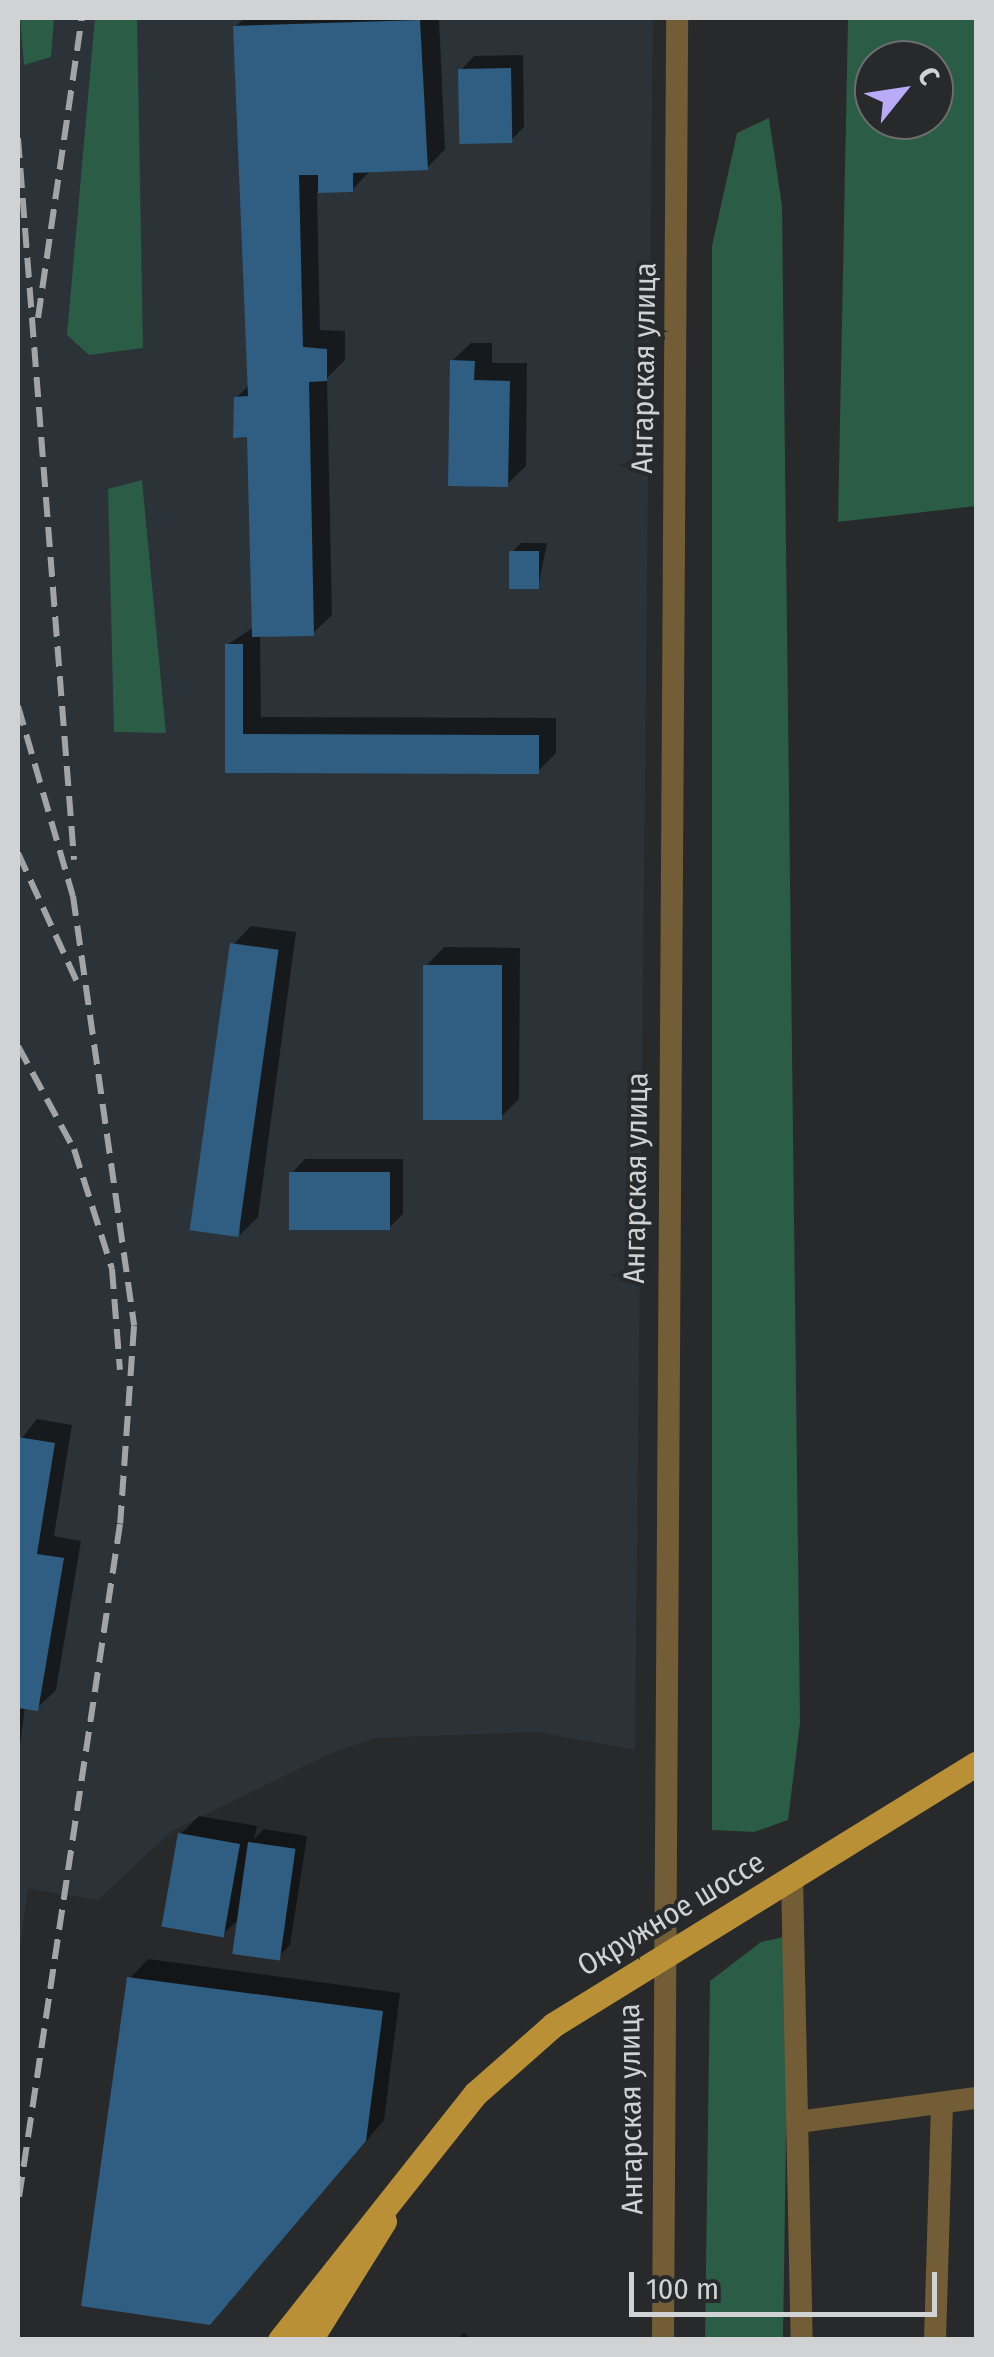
<!DOCTYPE html>
<meta charset="utf-8">
<style>
body{margin:0}
#map{position:relative;width:994px;height:2357px;overflow:hidden;background:#27292b;font-family:"Fira Sans Condensed",sans-serif}
div>[style]{position:absolute}
.built>*{inset:0;background:#2b3238}
.green>*{inset:0;background:#2b5c45}
.shadow>*{inset:0;background:#0007}
.building>*{inset:0;background:#2f5e82;transform-origin:0 0}
.minor>*{height:22px;margin:-11px;padding:0 11px;transform-origin:11px;border-radius:11px;background:#725d36}
.major>*{height:25px;margin:-12.5px;padding:0 12.5px;transform-origin:12.5px;border-radius:12.5px;background:#ba9036}
.rail>*{height:6px;margin-top:-3px;transform-origin:0;background:repeating-linear-gradient(90deg,#a3a4a5 0 20px,transparent 0 30px)}
span{translate:-50% -50%;white-space:nowrap;text-align:center;line-height:1.15;-webkit-text-stroke:8px #27292b;paint-order:stroke}
.street-label{font-size:30px;color:#d1d2d3}
.frame{position:absolute;inset:0;border:20px solid #d1d2d3;pointer-events:none}
.north{position:absolute;left:854px;top:40px;width:100px;height:100px;box-sizing:border-box;background:#27292b;border:2px solid #6b6d6e;border-radius:50%;rotate:60deg;font-size:28px;font-weight:700;line-height:40px;text-align:center;color:#d1d2d3}
.north::after{content:'';display:block;margin:auto;width:35px;height:45px;background:#b9abf7;clip-path:polygon(50% 0,100% 100%,50% 72%,0 100%)}
.scale{position:absolute;left:629px;top:2272px;width:308px;height:45px;box-sizing:border-box;border:5px solid #d1d2d3;border-top:0;padding-left:12px;font-size:30px;line-height:35px;white-space:nowrap;color:#d1d2d3;-webkit-text-stroke:8px #27292b;paint-order:stroke}
</style>
<div id="map">
<div class="built">
<i style="clip-path:polygon(18px 18px,653px 18px,635px 1750px,537px 1732px,376px 1738px,331px 1753px,172px 1831px,98px 1900px,28px 1889px,18px 1961px)"></i>
</div>
<div class="green">
<i style="clip-path:polygon(20px 18px,54px 18px,51px 57px,24px 65px)"></i>
<i style="clip-path:polygon(95px 18px,137px 18px,143px 348px,89px 355px,67px 335px)"></i>
<i style="clip-path:polygon(evenodd,848px 18px,976px 18px,976px 506px,838px 522px,848px 18px,934px 60px,934px 120px,874px 120px,874px 60px,934px 60px)"></i>
<i style="clip-path:polygon(769px 118px,782px 206px,800px 1723px,788px 1820px,754px 1832px,712px 1830px,712px 246px,737px 133px)"></i>
<i style="clip-path:polygon(142px 480px,166px 733px,114px 732px,108px 489px)"></i>
<i style="clip-path:polygon(789px 1936px,783px 2339px,705px 2340px,710px 1981px,761px 1942px)"></i>
</div>
<div class="shadow">
<i style="clip-path:polygon(245px 18px,439px 18px,445px 149px,427px 168px,371px 170px,352px 190px,317px 191px,320px 330px,345px 331px,345px 360px,327px 378px,332px 615px,313px 633px,260px 634px,261px 717px,556px 718px,556px 753px,538px 771px,227px 770px,227px 645px,254px 627px,250px 434px,236px 398px,250px 384px,235px 27px)"></i>
<i style="clip-path:polygon(523px 55px,524px 127px,511px 140px,461px 70px,474px 56px)"></i>
<i style="clip-path:polygon(471px 343px,492px 343px,492px 363px,527px 363px,526px 466px,507px 484px,452px 361px)"></i>
<i style="clip-path:polygon(521px 543px,547px 543px,538px 587px,512px 552px)"></i>
<i style="clip-path:polygon(251px 926px,296px 932px,258px 1217px,240px 1235px,233px 945px)"></i>
<i style="clip-path:polygon(444px 947px,520px 948px,519px 1099px,501px 1117px,426px 966px)"></i>
<i style="clip-path:polygon(305px 1159px,403px 1159px,403px 1214px,389px 1228px,292px 1173px)"></i>
<i style="clip-path:polygon(37px 1419px,72px 1425px,54px 1536px,81px 1541px,56px 1690px,37px 1708px,25px 1706px,18px 1763px,18px 1443px)"></i>
<i style="clip-path:polygon(199px 1816px,257px 1826px,254px 1839px,264px 1829px,307px 1836px,290px 1945px,277px 1958px,239px 1919px,223px 1934px,181px 1834px)"></i>
<i style="clip-path:polygon(148px 1959px,400px 1993px,384px 2120px,228px 2304px,130px 1978px)"></i>
<i style="clip-path:polygon(464px 2333px,472px 2340px,457px 2340px)"></i>
</div>
<div class="building">
<i style="clip-path:polygon(420px 20px,428px 170px,353px 173px,353px 192px,318px 193px,318px 175px,299px 175px,303px 347px,327px 349px,327px 381px,309px 382px,314px 636px,252px 637px,247px 437px,233px 438px,234px 397px,248px 396px,233px 26px)"></i>
<i style="left:511px;top:68px;width:75px;height:53px;rotate:89deg"></i>
<i style="clip-path:polygon(450px 360px,475px 361px,474px 380px,510px 381px,508px 487px,448px 486px)"></i>
<i style="left:509px;top:551px;width:30px;height:38px"></i>
<i style="clip-path:polygon(225px 644px,243px 644px,243px 734px,539px 735px,539px 774px,225px 773px)"></i>
<i style="left:230px;top:943px;width:49px;height:290px;rotate:8deg"></i>
<i style="left:423px;top:965px;width:79px;height:155px"></i>
<i style="left:289px;top:1172px;width:101px;height:58px"></i>
<i style="clip-path:polygon(18px 1437px,55px 1443px,37px 1554px,64px 1558px,38px 1711px,18px 1708px)"></i>
<i style="left:178px;top:1833px;width:63px;height:95px;rotate:10deg"></i>
<i style="left:248px;top:1842px;width:48px;height:113px;rotate:8deg"></i>
<i style="clip-path:polygon(127px 1977px,383px 2011px,366px 2141px,210px 2325px,81px 2306px)"></i>
</div>
<div class="minor">
<i style="left:792px;top:1878px;width:462px;rotate:88.8deg"></i>
<i style="left:798px;top:2122px;width:180px;rotate:-7.7deg"></i>
<i style="left:663px;top:2340px;width:2322px;rotate:-89.65deg"></i>
<i style="left:935px;top:2340px;width:234px;rotate:-88.3deg"></i>
</div>
<div class="major">
<i style="left:280px;top:2340px;width:315px;rotate:-51.6deg"></i>
<i style="left:476px;top:2093px;width:103px;rotate:-41.4deg"></i>
<i style="left:553px;top:2025px;width:497px;rotate:-31.7deg"></i>
<i style="left:310px;top:2340px;width:140px;rotate:-58.1deg"></i>
</div>
<div class="rail">
<i style="left:18px;top:138px;width:724px;rotate:85.56deg"></i>
<i style="left:38px;top:318px;width:303px;rotate:-81.7deg"></i>
<i style="left:18px;top:706px;width:198px;rotate:73.9deg"></i>
<i style="left:73px;top:896px;width:434px;rotate:81.9deg"></i>
<i style="left:134px;top:1326px;width:198px;rotate:94deg"></i>
<i style="left:120px;top:1524px;width:688px;rotate:98.53deg"></i>
<i style="left:18px;top:853px;width:144px;rotate:65.4deg"></i>
<i style="left:18px;top:1046px;width:117px;rotate:61.5deg"></i>
<i style="left:74px;top:1149px;width:126px;rotate:72.4deg"></i>
<i style="left:112px;top:1269px;width:101px;rotate:85.5deg"></i>
</div>
<div class="street-label">
<span style="left:644px;top:368px;rotate:-89deg">Ангарская улица</span>
<span style="left:636px;top:1178px;rotate:-89deg">Ангарская улица</span>
<span style="left:671px;top:1914px;rotate:-31deg">Окружное шоссе</span>
<span style="left:631px;top:2109px;rotate:-91deg">Ангарская улица</span>
</div>
<div class="frame"></div>
<div class="north">С</div>
<div class="scale">100 m</div>
</div>
